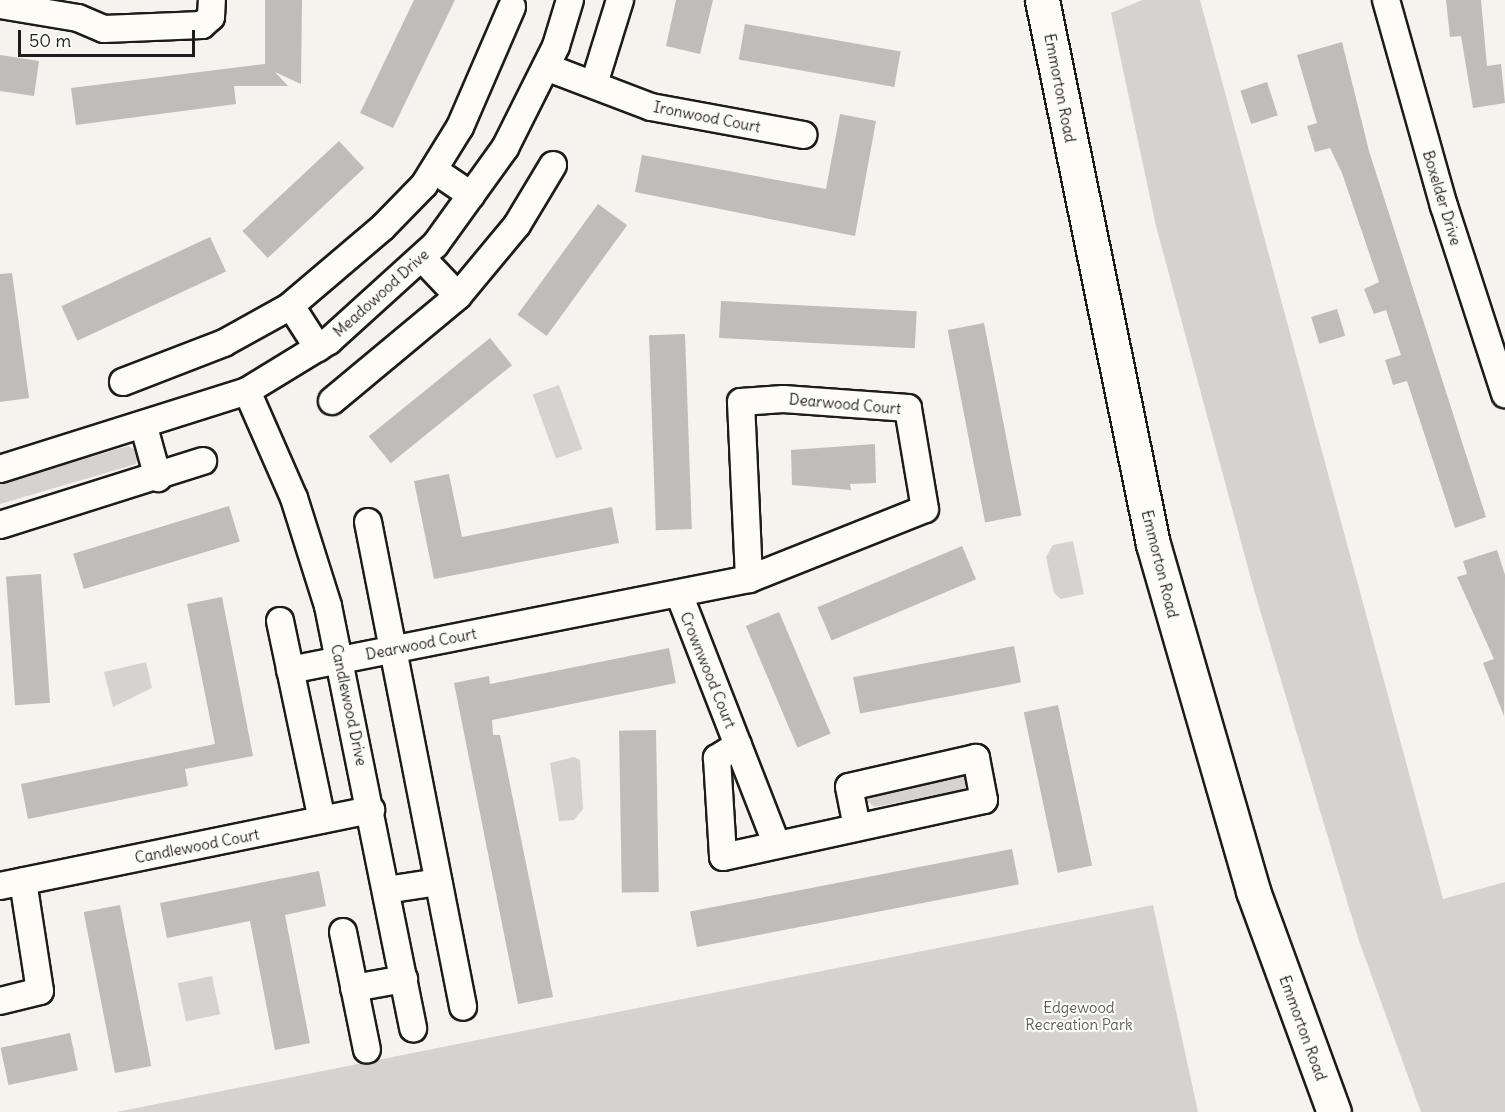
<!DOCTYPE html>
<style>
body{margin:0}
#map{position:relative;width:1505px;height:1112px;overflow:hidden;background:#f4f3ee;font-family:Delius,sans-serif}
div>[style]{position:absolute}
.green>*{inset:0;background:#d4d3cf;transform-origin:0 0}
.building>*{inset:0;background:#bebdba;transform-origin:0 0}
.roads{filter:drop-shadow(2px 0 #1c1c1c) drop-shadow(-2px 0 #1c1c1c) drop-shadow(0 2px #1c1c1c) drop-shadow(0 -2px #1c1c1c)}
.minor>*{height:26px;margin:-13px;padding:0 13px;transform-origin:13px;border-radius:13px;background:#fdfcf7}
.major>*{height:33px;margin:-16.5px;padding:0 16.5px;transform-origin:16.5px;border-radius:16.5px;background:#fdfcf7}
span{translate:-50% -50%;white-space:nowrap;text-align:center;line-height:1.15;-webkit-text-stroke:4.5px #fdfcf7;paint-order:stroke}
.street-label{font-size:15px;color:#1c1c1c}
.park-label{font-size:15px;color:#5c5c5b}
.scale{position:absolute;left:18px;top:30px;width:177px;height:27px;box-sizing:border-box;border:3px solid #1c1c1c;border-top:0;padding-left:8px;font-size:18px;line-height:21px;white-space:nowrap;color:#1c1c1c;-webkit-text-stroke:4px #fdfcf7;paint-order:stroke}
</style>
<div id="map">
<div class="green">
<i style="clip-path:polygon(1142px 0,1200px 0,1443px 899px,1505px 882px,1505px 1112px,1421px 1112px,1359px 941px,1254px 590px,1156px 226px,1111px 13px)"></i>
<i style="left:559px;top:385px;width:68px;height:28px;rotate:70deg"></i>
<i style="clip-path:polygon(128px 446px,139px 452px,136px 464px,0 504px,0 484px)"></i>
<i style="clip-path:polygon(1073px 541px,1084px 594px,1061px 599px,1054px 593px,1046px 557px,1053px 545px)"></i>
<i style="clip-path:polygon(146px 662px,152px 688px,113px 707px,104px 672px)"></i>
<i style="clip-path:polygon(574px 757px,580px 760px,583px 809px,574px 820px,559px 821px,550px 763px)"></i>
<i style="clip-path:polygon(960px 774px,968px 781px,965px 789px,875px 807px,867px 801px,866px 795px)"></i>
<i style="clip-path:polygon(1153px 905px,1198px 1112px,117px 1112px)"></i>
<i style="left:212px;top:976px;width:39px;height:35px;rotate:78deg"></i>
</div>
<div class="building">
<i style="clip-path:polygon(265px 0,302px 0,301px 84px,275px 72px,288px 86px,234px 86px,236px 104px,76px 125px,71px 88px,265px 64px)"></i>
<i style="clip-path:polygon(414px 0,455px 0,393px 128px,360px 113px)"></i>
<i style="clip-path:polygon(676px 0,713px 0,700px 54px,666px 46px)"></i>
<i style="clip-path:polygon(1446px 0,1481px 0,1487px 66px,1501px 64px,1505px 103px,1473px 108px,1461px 36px,1450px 37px)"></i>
<i style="left:745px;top:24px;width:158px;height:36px;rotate:10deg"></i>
<i style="clip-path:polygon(1342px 42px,1369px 151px,1486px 517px,1455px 528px,1407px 381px,1393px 385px,1385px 360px,1401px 355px,1386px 310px,1374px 314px,1364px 289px,1379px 282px,1342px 173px,1330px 148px,1315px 152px,1307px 126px,1317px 123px,1297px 55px)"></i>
<i style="clip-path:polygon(0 55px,39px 61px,34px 96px,0 91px)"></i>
<i style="left:1267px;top:82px;width:35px;height:28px;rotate:72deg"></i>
<i style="clip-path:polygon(840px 114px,876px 121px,855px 236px,635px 192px,642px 155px,826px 189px)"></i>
<i style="left:339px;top:141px;width:37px;height:132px;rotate:47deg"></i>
<i style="left:598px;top:204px;width:36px;height:137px;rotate:36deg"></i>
<i style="left:210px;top:237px;width:38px;height:164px;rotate:65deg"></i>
<i style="clip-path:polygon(12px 273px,29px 398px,0 402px,0 274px)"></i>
<i style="left:721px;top:301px;width:196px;height:37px;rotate:3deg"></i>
<i style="left:1337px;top:309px;width:28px;height:27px;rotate:73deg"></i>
<i style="left:984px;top:323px;width:196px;height:37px;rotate:79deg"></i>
<i style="left:685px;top:334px;width:195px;height:36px;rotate:88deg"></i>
<i style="left:490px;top:338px;width:35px;height:156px;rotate:51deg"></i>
<i style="clip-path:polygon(875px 444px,876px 483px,850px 484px,851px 490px,792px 485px,791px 450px)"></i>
<i style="clip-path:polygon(449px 474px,462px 537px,612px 507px,619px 543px,434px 579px,414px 481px)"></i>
<i style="left:229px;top:506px;width:37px;height:163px;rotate:73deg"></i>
<i style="left:962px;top:546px;width:36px;height:157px;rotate:67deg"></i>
<i style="clip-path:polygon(1497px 550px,1505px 575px,1504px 716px,1483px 663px,1494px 659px,1457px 577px,1467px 574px,1463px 561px)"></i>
<i style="left:41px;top:574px;width:129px;height:35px;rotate:86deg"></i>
<i style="clip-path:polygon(222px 597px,253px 756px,185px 769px,188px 786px,28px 819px,21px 784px,215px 744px,187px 604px)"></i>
<i style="left:779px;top:612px;width:132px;height:36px;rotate:67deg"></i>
<i style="left:1014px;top:646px;width:37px;height:164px;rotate:79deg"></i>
<i style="clip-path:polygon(669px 648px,676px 683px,492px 720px,493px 735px,500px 735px,553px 997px,518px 1004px,454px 683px,489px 676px,490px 684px)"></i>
<i style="left:1058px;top:705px;width:164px;height:35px;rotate:78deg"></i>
<i style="left:656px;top:730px;width:162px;height:37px;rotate:89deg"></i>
<i style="left:1012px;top:849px;width:36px;height:328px;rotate:79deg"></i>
<i style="clip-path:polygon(319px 871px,326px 906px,285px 915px,310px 1043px,275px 1050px,250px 921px,167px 938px,160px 903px)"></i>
<i style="left:120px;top:905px;width:164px;height:37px;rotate:79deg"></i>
<i style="left:70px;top:1033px;width:38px;height:71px;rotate:78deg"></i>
</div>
<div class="roads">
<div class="minor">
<i style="left:1386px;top:0;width:214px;rotate:74.3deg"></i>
<i style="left:1444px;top:206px;width:198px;rotate:72deg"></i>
<i style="left:0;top:5px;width:79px;rotate:9.5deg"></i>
<i style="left:78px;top:18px;width:28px;rotate:23deg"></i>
<i style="left:104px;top:29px;width:98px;rotate:-2.3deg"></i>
<i style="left:202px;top:25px;width:12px;rotate:-42deg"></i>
<i style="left:211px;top:17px;width:17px;rotate:-87deg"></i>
<i style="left:546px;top:67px;width:112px;rotate:20.9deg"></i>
<i style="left:651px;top:107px;width:155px;rotate:10.4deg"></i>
<i style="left:594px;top:84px;width:88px;rotate:-72.8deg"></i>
<i style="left:434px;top:170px;width:45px;rotate:34deg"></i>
<i style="left:422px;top:258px;width:52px;rotate:46.5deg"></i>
<i style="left:291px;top:306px;width:50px;rotate:57.3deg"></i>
<i style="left:123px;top:382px;width:108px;rotate:-21.1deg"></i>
<i style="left:224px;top:343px;width:74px;rotate:-29deg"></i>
<i style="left:289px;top:307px;width:123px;rotate:-40.4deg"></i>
<i style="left:383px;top:227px;width:59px;rotate:-45.7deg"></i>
<i style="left:424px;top:185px;width:68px;rotate:-58.2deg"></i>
<i style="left:460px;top:127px;width:131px;rotate:-66.6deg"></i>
<i style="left:247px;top:391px;width:117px;rotate:66.3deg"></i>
<i style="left:294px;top:498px;width:113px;rotate:72.5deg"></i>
<i style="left:328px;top:606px;width:431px;rotate:78.6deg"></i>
<i style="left:332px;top:401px;width:164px;rotate:-39.8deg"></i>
<i style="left:458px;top:296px;width:92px;rotate:-50.3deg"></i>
<i style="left:517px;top:225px;width:70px;rotate:-59deg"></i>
<i style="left:144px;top:427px;width:53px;rotate:74.6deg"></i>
<i style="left:0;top:469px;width:259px;rotate:-17.5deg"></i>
<i style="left:247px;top:391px;width:96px;rotate:-31.4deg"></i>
<i style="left:329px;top:341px;width:143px;rotate:-42.2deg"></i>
<i style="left:435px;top:245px;width:120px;rotate:-54.2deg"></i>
<i style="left:505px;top:148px;width:114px;rotate:-63.4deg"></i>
<i style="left:556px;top:46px;width:48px;rotate:-73.1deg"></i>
<i style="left:368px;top:522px;width:494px;rotate:78.9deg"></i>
<i style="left:0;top:525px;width:213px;rotate:-17.5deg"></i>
<i style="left:679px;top:594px;width:267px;rotate:68.7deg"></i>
<i style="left:280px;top:621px;width:203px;rotate:78.1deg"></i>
<i style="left:290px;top:670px;width:468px;rotate:-11.2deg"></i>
<i style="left:749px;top:579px;width:189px;rotate:-21.7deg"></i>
<i style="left:925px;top:509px;width:102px;rotate:-99.6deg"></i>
<i style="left:908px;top:408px;width:125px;rotate:-175.9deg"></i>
<i style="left:783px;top:399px;width:42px;rotate:175.9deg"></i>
<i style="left:741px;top:402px;width:177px;rotate:87.4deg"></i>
<i style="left:738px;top:745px;width:25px;rotate:148deg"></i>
<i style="left:717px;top:758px;width:99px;rotate:86.5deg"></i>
<i style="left:723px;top:857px;width:267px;rotate:-12.3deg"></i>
<i style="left:984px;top:800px;width:43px;rotate:-100.8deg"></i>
<i style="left:976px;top:758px;width:130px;rotate:167.1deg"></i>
<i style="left:849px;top:787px;width:41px;rotate:78.7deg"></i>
<i style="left:0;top:886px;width:379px;rotate:-11.6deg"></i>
<i style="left:386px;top:890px;width:53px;rotate:-8.7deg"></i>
<i style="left:343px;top:932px;width:120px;rotate:78.5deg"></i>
<i style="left:354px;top:988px;width:51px;rotate:-10.2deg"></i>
<i style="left:0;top:1001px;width:41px;rotate:-14deg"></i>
<i style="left:40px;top:991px;width:111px;rotate:-98.8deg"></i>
</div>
<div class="major">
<i style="left:1042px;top:0;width:555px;rotate:78.47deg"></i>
<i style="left:1153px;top:544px;width:361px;rotate:73.9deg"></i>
<i style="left:1253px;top:891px;width:235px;rotate:69.9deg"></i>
</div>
</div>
<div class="street-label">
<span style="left:1060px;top:88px;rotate:79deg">Emmorton Road</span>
<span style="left:707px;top:117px;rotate:11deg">Ironwood Court</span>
<span style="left:1442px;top:198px;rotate:73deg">Boxelder Drive</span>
<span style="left:381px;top:293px;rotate:-42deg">Meadowood Drive</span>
<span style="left:845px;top:404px;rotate:5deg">Dearwood Court</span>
<span style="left:1160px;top:564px;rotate:76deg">Emmorton Road</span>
<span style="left:421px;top:644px;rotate:-11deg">Dearwood Court</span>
<span style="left:708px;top:670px;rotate:68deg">Crownwood Court</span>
<span style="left:349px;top:705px;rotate:78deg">Candlewood Drive</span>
<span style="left:197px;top:846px;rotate:-11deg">Candlewood Court</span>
<span style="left:1303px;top:1028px;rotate:70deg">Emmorton Road</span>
</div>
<div class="park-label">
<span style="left:1079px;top:1016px">Edgewood<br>Recreation Park</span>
</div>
<div class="scale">50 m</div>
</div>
